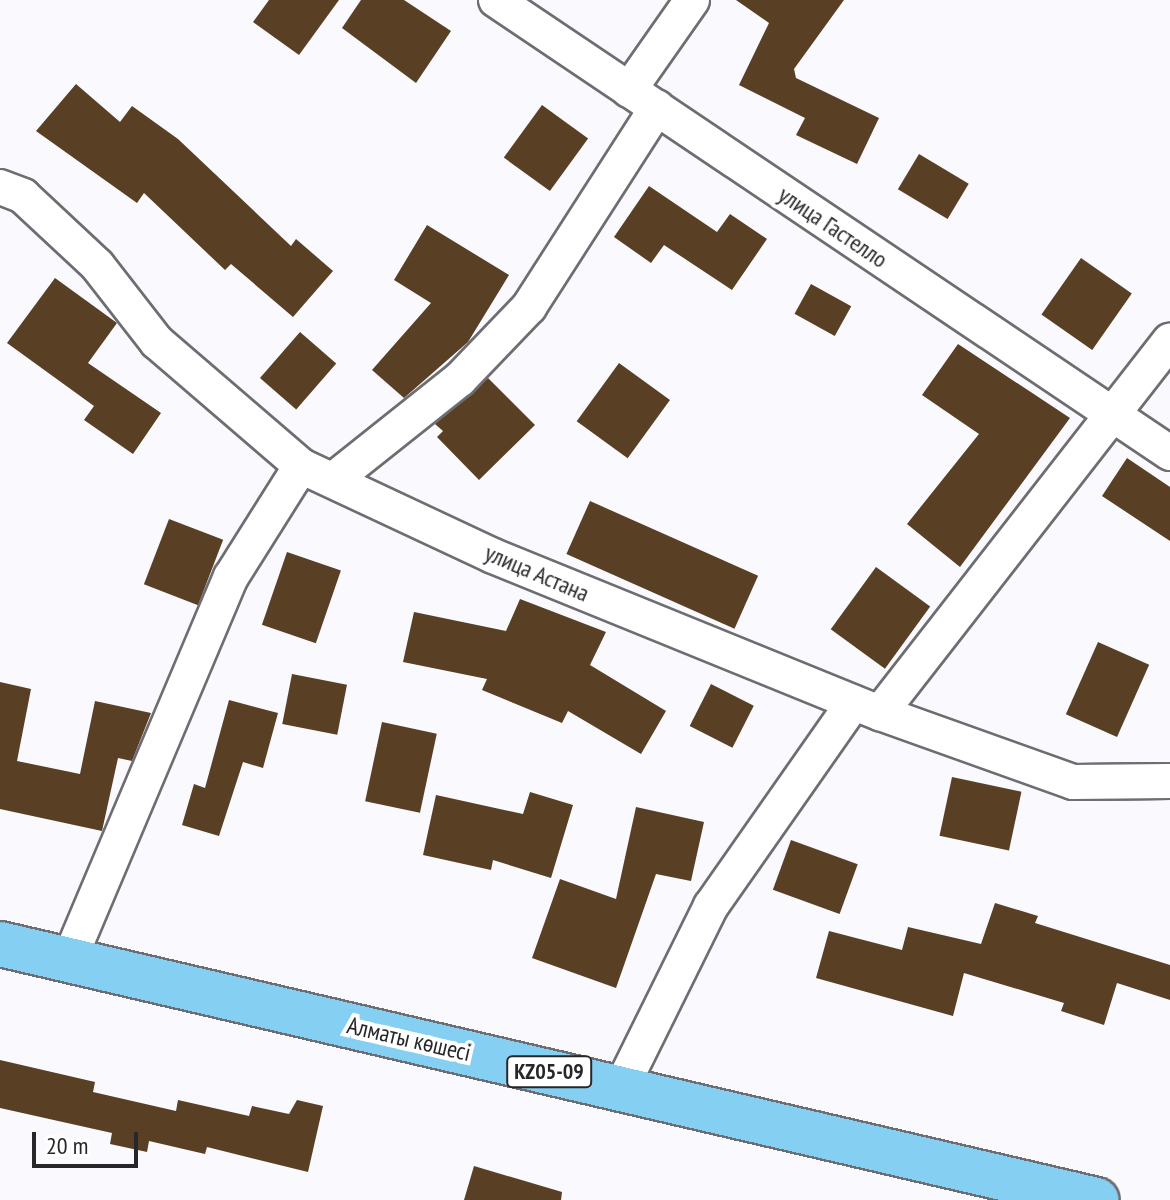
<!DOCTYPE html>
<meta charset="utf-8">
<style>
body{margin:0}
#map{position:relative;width:1170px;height:1200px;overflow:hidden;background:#f9f9fe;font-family:"PT Sans Narrow",sans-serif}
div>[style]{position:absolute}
.building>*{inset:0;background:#593f24;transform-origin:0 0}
.roads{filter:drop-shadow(2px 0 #6d6d72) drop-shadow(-2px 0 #6d6d72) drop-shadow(0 2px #6d6d72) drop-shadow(0 -2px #6d6d72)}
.minor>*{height:34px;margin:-17px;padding:0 17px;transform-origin:17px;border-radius:17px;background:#fff}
.primary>*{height:44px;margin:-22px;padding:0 22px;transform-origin:22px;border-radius:22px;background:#85cff3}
span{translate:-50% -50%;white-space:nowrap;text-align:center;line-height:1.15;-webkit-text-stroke:8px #fff;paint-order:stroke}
.shield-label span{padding:2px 6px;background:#fff;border:2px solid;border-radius:6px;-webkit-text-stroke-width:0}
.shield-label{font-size:22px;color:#272729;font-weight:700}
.street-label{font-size:24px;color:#272729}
.scale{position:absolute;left:32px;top:1132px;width:106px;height:36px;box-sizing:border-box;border:4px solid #272729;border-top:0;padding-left:10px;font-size:24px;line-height:28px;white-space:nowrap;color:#272729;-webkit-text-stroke:6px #fff;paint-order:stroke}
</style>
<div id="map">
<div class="building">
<i style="clip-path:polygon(269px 0,339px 0,299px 55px,253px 22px)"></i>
<i style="clip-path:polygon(361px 0,404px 0,451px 31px,416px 83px,342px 28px)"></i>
<i style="clip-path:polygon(736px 0,844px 0,794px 69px,796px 78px,879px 118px,857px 164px,796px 135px,805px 118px,739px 85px,769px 23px)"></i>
<i style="clip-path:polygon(76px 84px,120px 122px,132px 106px,178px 139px,291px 246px,296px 239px,333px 271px,293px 317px,231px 264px,225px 270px,144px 193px,137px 203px,36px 131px)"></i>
<i style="left:542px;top:105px;width:57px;height:65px;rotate:36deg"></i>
<i style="left:919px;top:154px;width:58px;height:41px;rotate:31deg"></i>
<i style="clip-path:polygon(649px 186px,717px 232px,730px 214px,767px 239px,732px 290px,664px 245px,651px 263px,614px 237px)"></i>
<i style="clip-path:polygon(427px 225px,509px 275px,468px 342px,404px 398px,372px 370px,431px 303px,394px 280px)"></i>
<i style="left:1081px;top:258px;width:62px;height:69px;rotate:35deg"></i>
<i style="clip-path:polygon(55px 278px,117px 323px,88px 363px,161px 413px,133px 454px,84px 420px,94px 406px,7px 343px)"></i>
<i style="left:811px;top:284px;width:46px;height:34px;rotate:29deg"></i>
<i style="left:300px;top:332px;width:48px;height:61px;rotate:41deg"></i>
<i style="clip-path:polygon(958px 344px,1070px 418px,960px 567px,907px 524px,979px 434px,922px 395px)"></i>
<i style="left:619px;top:363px;width:63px;height:72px;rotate:36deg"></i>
<i style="clip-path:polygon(488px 378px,535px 425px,479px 480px,437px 437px,443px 431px,435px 424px)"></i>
<i style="clip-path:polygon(1127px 458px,1170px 487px,1170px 541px,1102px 496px)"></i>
<i style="left:590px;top:501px;width:184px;height:58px;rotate:24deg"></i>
<i style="left:169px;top:519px;width:58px;height:70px;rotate:21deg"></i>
<i style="left:287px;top:552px;width:57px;height:77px;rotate:19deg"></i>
<i style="left:876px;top:567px;width:67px;height:77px;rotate:36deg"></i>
<i style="clip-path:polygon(520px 599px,606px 632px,590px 665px,666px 711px,641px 754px,568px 711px,562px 723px,482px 690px,487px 679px,403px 662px,414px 612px,506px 631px)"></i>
<i style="left:1098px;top:642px;width:56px;height:79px;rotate:24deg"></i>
<i style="left:292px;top:674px;width:56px;height:51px;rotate:11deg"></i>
<i style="clip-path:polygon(0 682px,31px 689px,17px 761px,80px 774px,95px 701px,151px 713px,132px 761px,118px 758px,102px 831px,0 809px)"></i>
<i style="left:711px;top:684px;width:48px;height:47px;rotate:27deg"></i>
<i style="clip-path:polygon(229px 700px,278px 713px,263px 768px,243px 762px,219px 836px,182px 825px,194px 784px,205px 788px)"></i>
<i style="left:382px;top:722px;width:56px;height:81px;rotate:12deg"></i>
<i style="left:952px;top:777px;width:71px;height:60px;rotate:12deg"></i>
<i style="clip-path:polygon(530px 792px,573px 805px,551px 878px,493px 860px,491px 870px,423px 855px,436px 795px,523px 814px)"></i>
<i style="clip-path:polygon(636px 807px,704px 822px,691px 881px,656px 874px,616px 988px,532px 958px,560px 879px,616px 899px)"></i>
<i style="left:791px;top:840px;width:71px;height:53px;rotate:20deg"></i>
<i style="clip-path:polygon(995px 903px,1038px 916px,1035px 923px,1170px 965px,1170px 1000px,1117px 983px,1104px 1025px,1061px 1011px,1064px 1003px,964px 973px,953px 1016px,816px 978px,829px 931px,902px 950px,908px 927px,981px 944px)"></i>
<i style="clip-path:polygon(0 1060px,95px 1082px,93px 1092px,176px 1111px,178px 1100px,249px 1116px,252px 1106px,289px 1114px,297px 1100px,323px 1106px,308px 1172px,207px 1147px,205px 1154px,149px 1141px,147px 1152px,110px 1144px,112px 1133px,0 1108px)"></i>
<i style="clip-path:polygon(474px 1166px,562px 1192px,561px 1200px,464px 1200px)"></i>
</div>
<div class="roads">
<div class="minor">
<i style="left:496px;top:0;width:812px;rotate:33.91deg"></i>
<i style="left:629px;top:90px;width:110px;rotate:-55deg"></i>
<i style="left:0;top:187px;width:25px;rotate:21deg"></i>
<i style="left:23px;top:196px;width:101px;rotate:43deg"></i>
<i style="left:97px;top:265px;width:98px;rotate:52.1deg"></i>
<i style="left:157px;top:342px;width:190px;rotate:40.7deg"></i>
<i style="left:301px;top:466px;width:212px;rotate:25.1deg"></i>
<i style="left:493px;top:556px;width:418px;rotate:22.1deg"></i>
<i style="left:880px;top:713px;width:205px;rotate:19.7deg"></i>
<i style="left:1073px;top:782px;width:97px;rotate:-0.6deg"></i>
<i style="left:333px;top:480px;width:162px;rotate:-38.5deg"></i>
<i style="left:460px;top:379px;width:100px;rotate:-46.2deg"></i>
<i style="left:529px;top:307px;width:237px;rotate:-57.3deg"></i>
<i style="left:880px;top:713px;width:472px;rotate:-52.1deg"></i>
<i style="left:69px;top:960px;width:416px;rotate:-67.1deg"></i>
<i style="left:231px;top:577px;width:131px;rotate:-57.8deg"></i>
<i style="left:621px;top:1088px;width:203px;rotate:-63.7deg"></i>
<i style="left:711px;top:906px;width:248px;rotate:-55deg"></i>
</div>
<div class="primary">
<i style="left:0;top:944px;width:1126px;rotate:13.14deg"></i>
</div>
</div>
<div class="shield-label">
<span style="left:549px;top:1072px">KZ05-09</span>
</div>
<div class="street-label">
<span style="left:833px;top:227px;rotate:34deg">улица Гастелло</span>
<span style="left:537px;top:573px;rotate:23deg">улица Астана</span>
<span style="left:409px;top:1039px;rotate:13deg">Алматы көшесі</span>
</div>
<div class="scale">20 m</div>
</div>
